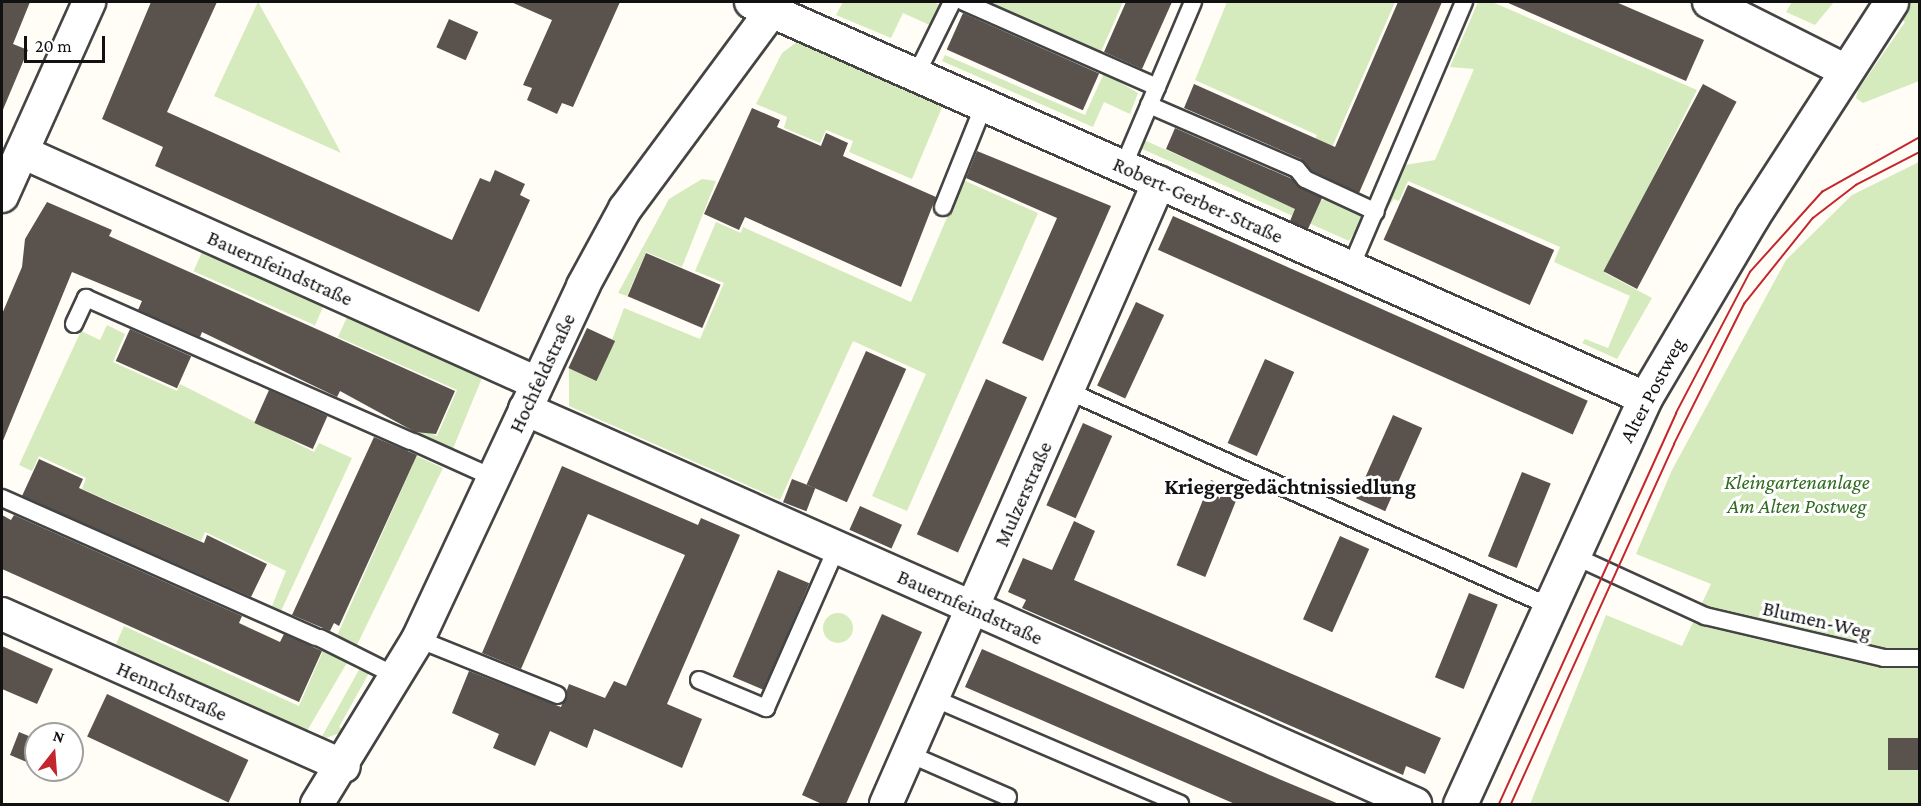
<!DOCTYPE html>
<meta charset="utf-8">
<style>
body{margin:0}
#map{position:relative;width:1921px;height:806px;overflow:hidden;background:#fffdf5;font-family:"Crimson Pro",serif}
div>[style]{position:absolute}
.green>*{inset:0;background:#d5ebbd;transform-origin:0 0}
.round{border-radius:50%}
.building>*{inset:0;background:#5a524d;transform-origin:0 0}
.roads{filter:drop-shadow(2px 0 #444) drop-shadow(-2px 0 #444) drop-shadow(0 2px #444) drop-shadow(0 -2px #444)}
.service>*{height:16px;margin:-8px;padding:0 8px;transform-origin:8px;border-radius:8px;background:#fff}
.minor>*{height:32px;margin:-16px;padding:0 16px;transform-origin:16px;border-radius:16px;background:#fff}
.tertiary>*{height:33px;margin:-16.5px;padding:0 16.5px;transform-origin:16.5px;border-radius:16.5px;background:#fff}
.tram>*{height:1.5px;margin:-0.75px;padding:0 0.75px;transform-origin:0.75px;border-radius:0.75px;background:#c4262e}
span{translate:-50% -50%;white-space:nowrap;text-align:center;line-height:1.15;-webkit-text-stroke:6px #fff;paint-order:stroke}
.street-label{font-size:21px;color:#111}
.park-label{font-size:21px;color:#2f6b1f;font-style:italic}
.neighbourhood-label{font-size:22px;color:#111;font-weight:700}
.frame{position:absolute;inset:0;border:3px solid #111;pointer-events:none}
.north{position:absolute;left:24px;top:722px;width:60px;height:60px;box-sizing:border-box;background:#fff;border:2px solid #a0a0a0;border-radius:50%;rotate:17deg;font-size:16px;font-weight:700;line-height:24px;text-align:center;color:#111}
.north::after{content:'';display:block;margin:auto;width:21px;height:27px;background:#c4262e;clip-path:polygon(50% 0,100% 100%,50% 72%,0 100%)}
.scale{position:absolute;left:24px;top:36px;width:81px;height:27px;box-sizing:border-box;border:3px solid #111;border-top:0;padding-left:8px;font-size:18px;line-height:21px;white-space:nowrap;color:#111;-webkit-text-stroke:4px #fff;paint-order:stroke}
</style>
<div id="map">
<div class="green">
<i style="clip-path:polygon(258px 2px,308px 91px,341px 153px,214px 96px)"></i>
<i style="clip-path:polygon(843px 2px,932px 2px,944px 6px,934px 27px,903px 13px,891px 38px,836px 15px)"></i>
<i style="clip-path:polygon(978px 2px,1123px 2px,1100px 54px)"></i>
<i style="clip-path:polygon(1227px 2px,1395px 2px,1320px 175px,1311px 172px,1307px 157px,1317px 135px,1195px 80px)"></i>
<i style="clip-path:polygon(1478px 2px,1492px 2px,1697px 90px,1605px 273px,1652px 298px,1617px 359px,1582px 343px,1585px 339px,1608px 348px,1630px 296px,1554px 262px,1560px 247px,1408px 181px,1399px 201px,1394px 199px,1386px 209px,1405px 165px,1435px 160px,1474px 69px,1450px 67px)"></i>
<i style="clip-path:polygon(1792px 2px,1834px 2px,1815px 25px,1786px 12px)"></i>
<i style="clip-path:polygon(1909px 2px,1919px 2px,1919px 81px,1863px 103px,1856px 98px,1858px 90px,1905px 22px,1898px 17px)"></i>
<i style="clip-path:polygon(797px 42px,943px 105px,912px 179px,849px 152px,853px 141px,826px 130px,820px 143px,784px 128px,787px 117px,756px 104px,782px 53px)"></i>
<i style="clip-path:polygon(945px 55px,1085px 115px,1104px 73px,1138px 93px,1130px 114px,1104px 102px,1093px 127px,942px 61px)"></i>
<i style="clip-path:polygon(1144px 140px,1296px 208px,1327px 199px,1364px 217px,1349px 241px,1140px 148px)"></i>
<i style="clip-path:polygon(1919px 162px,1919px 804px,1530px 804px,1606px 615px,1682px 646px,1711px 584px,1636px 554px,1672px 470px,1786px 260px,1852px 195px)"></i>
<i style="clip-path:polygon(702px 179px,716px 181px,682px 267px,646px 252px,627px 296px,618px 293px,669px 199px)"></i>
<i style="clip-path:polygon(963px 180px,1038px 213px,907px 511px,872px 496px,926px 374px,853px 341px,780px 500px,569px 406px,569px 368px,597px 380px,624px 308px,700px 339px,724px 283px,695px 271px,716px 222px,741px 233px,743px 227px,911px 302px)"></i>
<i style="left:202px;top:252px;width:133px;height:21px;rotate:24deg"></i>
<i style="clip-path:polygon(347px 317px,482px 378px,452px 451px,418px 436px,421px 429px,437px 436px,457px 390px,338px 337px)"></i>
<i style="clip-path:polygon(107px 325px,125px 334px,113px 362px,177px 391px,180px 384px,314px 452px,319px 443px,352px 458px,281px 611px,272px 606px,286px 571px,205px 532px,201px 541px,82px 489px,86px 478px,39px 456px,32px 471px,19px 465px,81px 331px,100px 340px)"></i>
<i style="clip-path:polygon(410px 453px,443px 468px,356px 647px,336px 638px,413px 464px,407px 460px)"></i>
<i class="round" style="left:823px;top:613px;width:30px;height:30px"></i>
<i style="clip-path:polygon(124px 626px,299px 706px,323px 651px,348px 661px,307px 731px,116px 644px)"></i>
<i style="clip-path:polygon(360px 668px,369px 673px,339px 727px,346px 731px,320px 740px)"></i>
</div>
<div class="building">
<i style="clip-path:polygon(2px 2px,30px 2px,13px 44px,28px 50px,2px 112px)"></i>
<i style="clip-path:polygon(151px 2px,217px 2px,167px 112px,452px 240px,480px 178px,490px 182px,495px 170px,525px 184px,520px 195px,530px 200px,479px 312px,155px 166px,163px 147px,102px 119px)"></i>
<i style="clip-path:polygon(511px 2px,620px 2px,573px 107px,562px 103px,557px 114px,527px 100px,532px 88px,523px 85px,552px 20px)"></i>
<i style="clip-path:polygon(1126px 2px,1172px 2px,1142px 69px,1104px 52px)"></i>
<i style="clip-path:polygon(1398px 2px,1442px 2px,1359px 193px,1312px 171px,1301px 159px,1184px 108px,1194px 84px,1335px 147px)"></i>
<i style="clip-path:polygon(1506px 2px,1616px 2px,1704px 40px,1686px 81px)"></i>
<i style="left:963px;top:13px;width:149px;height:40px;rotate:24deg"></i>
<i style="left:449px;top:19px;width:32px;height:31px;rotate:24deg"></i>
<i style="left:1703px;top:84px;width:38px;height:212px;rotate:28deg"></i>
<i style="clip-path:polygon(752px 108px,780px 120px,777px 127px,821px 146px,826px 133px,848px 143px,843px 156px,936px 197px,901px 287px,745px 217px,739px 230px,704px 214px)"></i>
<i style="clip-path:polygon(1175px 128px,1290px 178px,1322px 198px,1308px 229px,1290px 221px,1295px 209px,1166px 149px)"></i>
<i style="clip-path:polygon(977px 151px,1111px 206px,1043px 361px,1002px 343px,1057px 218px,966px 178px)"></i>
<i style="left:1408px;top:185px;width:160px;height:60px;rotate:24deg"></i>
<i style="clip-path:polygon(47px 202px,112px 230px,109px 236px,455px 391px,436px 434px,415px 432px,340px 391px,337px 397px,202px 332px,200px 337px,138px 310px,142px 301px,72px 272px,2px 443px,2px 314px,22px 267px,25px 239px)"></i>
<i style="left:1173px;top:216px;width:454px;height:37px;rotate:24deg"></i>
<i style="left:646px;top:253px;width:81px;height:47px;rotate:23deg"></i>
<i style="left:1136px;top:302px;width:31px;height:92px;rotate:25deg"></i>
<i style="left:587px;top:328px;width:31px;height:44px;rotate:25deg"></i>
<i style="left:130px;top:329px;width:67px;height:35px;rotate:24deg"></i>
<i style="left:866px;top:351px;width:44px;height:146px;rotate:24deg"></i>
<i style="left:1265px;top:359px;width:32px;height:92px;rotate:24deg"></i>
<i style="left:986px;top:379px;width:45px;height:170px;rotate:24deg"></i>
<i style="left:269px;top:390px;width:64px;height:36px;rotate:24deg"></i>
<i style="left:1393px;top:415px;width:32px;height:91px;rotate:24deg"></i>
<i style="left:1083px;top:423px;width:32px;height:90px;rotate:24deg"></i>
<i style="clip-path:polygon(374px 437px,417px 455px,339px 626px,334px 623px,330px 631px,292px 615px)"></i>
<i style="clip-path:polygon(39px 459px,83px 479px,79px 488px,112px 503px,204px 543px,207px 535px,267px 564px,251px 597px,22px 496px)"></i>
<i style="clip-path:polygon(562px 466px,698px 525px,701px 518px,740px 535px,667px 704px,702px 719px,682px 768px,594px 729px,587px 748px,550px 731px,535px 766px,493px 748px,499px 734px,452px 713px,469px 671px,561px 707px,569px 684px,605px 698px,614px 681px,626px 686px,685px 555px,588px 514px,521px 669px,482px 653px)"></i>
<i style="left:1522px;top:472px;width:31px;height:91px;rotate:22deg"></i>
<i style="left:792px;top:479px;width:25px;height:25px;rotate:21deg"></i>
<i style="left:1211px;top:480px;width:31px;height:92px;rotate:22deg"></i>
<i style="left:860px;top:506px;width:46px;height:26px;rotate:24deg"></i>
<i style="clip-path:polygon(2px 515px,11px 520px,14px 515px,242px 616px,239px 623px,280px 642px,284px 634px,322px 651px,299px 702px,2px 569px)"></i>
<i style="clip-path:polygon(1074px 521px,1095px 531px,1074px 580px,1441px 738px,1425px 774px,1406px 766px,1403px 775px,1022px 608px,1026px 600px,1008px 592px,1023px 558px,1052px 570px)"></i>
<i style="left:1340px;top:536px;width:32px;height:91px;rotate:24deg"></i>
<i style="left:778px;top:570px;width:34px;height:116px;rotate:23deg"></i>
<i style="left:1469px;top:593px;width:31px;height:91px;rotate:22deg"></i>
<i style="clip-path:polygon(882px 614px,922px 632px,846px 804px,822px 804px,802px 795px)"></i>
<i style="clip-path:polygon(2px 646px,53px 669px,37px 704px,2px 689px)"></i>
<i style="clip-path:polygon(982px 649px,1279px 779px,1339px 804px,1235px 804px,965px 687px)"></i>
<i style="left:107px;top:694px;width:156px;height:47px;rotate:25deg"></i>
<i style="clip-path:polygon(19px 732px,36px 739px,36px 766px,10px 755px)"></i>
<i style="left:1888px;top:738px;width:32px;height:32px"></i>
</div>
<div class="roads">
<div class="service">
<i style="left:964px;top:2px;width:211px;rotate:23.8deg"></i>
<i style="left:916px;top:75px;width:81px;rotate:-63.7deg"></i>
<i style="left:1149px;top:105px;width:161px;rotate:23.4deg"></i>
<i style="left:1297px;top:169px;width:13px;rotate:51deg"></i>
<i style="left:1305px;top:179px;width:78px;rotate:24.9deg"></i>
<i style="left:1123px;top:167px;width:179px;rotate:-67deg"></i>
<i style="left:943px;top:207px;width:110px;rotate:-68.1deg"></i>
<i style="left:1351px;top:267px;width:288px;rotate:-66.9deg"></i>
<i style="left:74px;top:324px;width:29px;rotate:-65deg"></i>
<i style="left:86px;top:298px;width:354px;rotate:23.8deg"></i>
<i style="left:1068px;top:391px;width:525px;rotate:24.07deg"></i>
<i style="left:414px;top:442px;width:88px;rotate:24.2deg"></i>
<i style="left:2px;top:498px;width:343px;rotate:23.9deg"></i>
<i style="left:1570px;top:554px;width:149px;rotate:24.7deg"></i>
<i style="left:1705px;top:616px;width:184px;rotate:13.2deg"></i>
<i style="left:1884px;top:658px;width:36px"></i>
<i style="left:320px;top:638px;width:87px;rotate:26.6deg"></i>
<i style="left:418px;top:639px;width:150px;rotate:21.9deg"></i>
<i style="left:699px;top:680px;width:73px;rotate:22.7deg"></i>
<i style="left:766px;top:708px;width:176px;rotate:-66.2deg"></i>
<i style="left:933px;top:698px;width:269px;rotate:23.2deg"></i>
<i style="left:909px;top:754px;width:108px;rotate:23.5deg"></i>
</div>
<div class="minor">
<i style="left:751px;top:2px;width:978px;rotate:23.89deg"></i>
<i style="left:1709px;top:2px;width:151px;rotate:26.7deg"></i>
<i style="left:22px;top:152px;width:564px;rotate:24.16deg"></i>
<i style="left:2px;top:196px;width:213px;rotate:-65.8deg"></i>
<i style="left:525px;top:409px;width:974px;rotate:23.93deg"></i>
<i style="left:2px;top:614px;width:374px;rotate:24deg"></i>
<i style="left:317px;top:804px;width:193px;rotate:-58.5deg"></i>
<i style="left:418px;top:639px;width:390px;rotate:-64.9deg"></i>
<i style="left:583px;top:286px;width:88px;rotate:-61.4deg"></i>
<i style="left:625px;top:209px;width:257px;rotate:-53.5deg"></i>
<i style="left:886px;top:804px;width:679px;rotate:-66.3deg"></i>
</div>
<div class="tertiary">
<i style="left:1460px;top:804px;width:446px;rotate:-65.5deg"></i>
<i style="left:1645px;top:398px;width:210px;rotate:-59.4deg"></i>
<i style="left:1752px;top:217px;width:256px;rotate:-57.1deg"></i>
</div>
</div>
<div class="tram">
<i style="left:1499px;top:804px;width:429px;rotate:-65.6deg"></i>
<i style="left:1676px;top:413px;width:159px;rotate:-62.3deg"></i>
<i style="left:1750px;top:272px;width:108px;rotate:-48deg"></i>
<i style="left:1822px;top:192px;width:112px;rotate:-29.3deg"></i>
<i style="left:1511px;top:804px;width:395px;rotate:-65.6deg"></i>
<i style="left:1674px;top:444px;width:157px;rotate:-63.4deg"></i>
<i style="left:1744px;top:304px;width:110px;rotate:-51.3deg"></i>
<i style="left:1813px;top:218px;width:54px;rotate:-37.5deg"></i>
<i style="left:1856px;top:185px;width:72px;rotate:-27.3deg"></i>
</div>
<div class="street-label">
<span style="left:1198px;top:200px;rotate:24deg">Robert-Gerber-Straße</span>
<span style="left:280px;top:268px;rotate:24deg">Bauernfeindstraße</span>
<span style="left:542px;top:373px;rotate:-65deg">Hochfeldstraße</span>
<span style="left:1652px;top:390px;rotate:-62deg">Alter Postweg</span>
<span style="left:1023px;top:494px;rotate:-66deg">Mulzerstraße</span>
<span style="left:970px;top:607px;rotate:24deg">Bauernfeindstraße</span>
<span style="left:1817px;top:620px;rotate:13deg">Blumen-Weg</span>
<span style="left:172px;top:691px;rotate:24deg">Hennchstraße</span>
</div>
<div class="park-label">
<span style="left:1797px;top:494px">Kleingartenanlage<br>Am Alten Postweg</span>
</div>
<div class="neighbourhood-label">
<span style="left:1290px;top:487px">Kriegergedächtnissiedlung</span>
</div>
<div class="frame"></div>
<div class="north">N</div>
<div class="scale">20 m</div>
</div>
